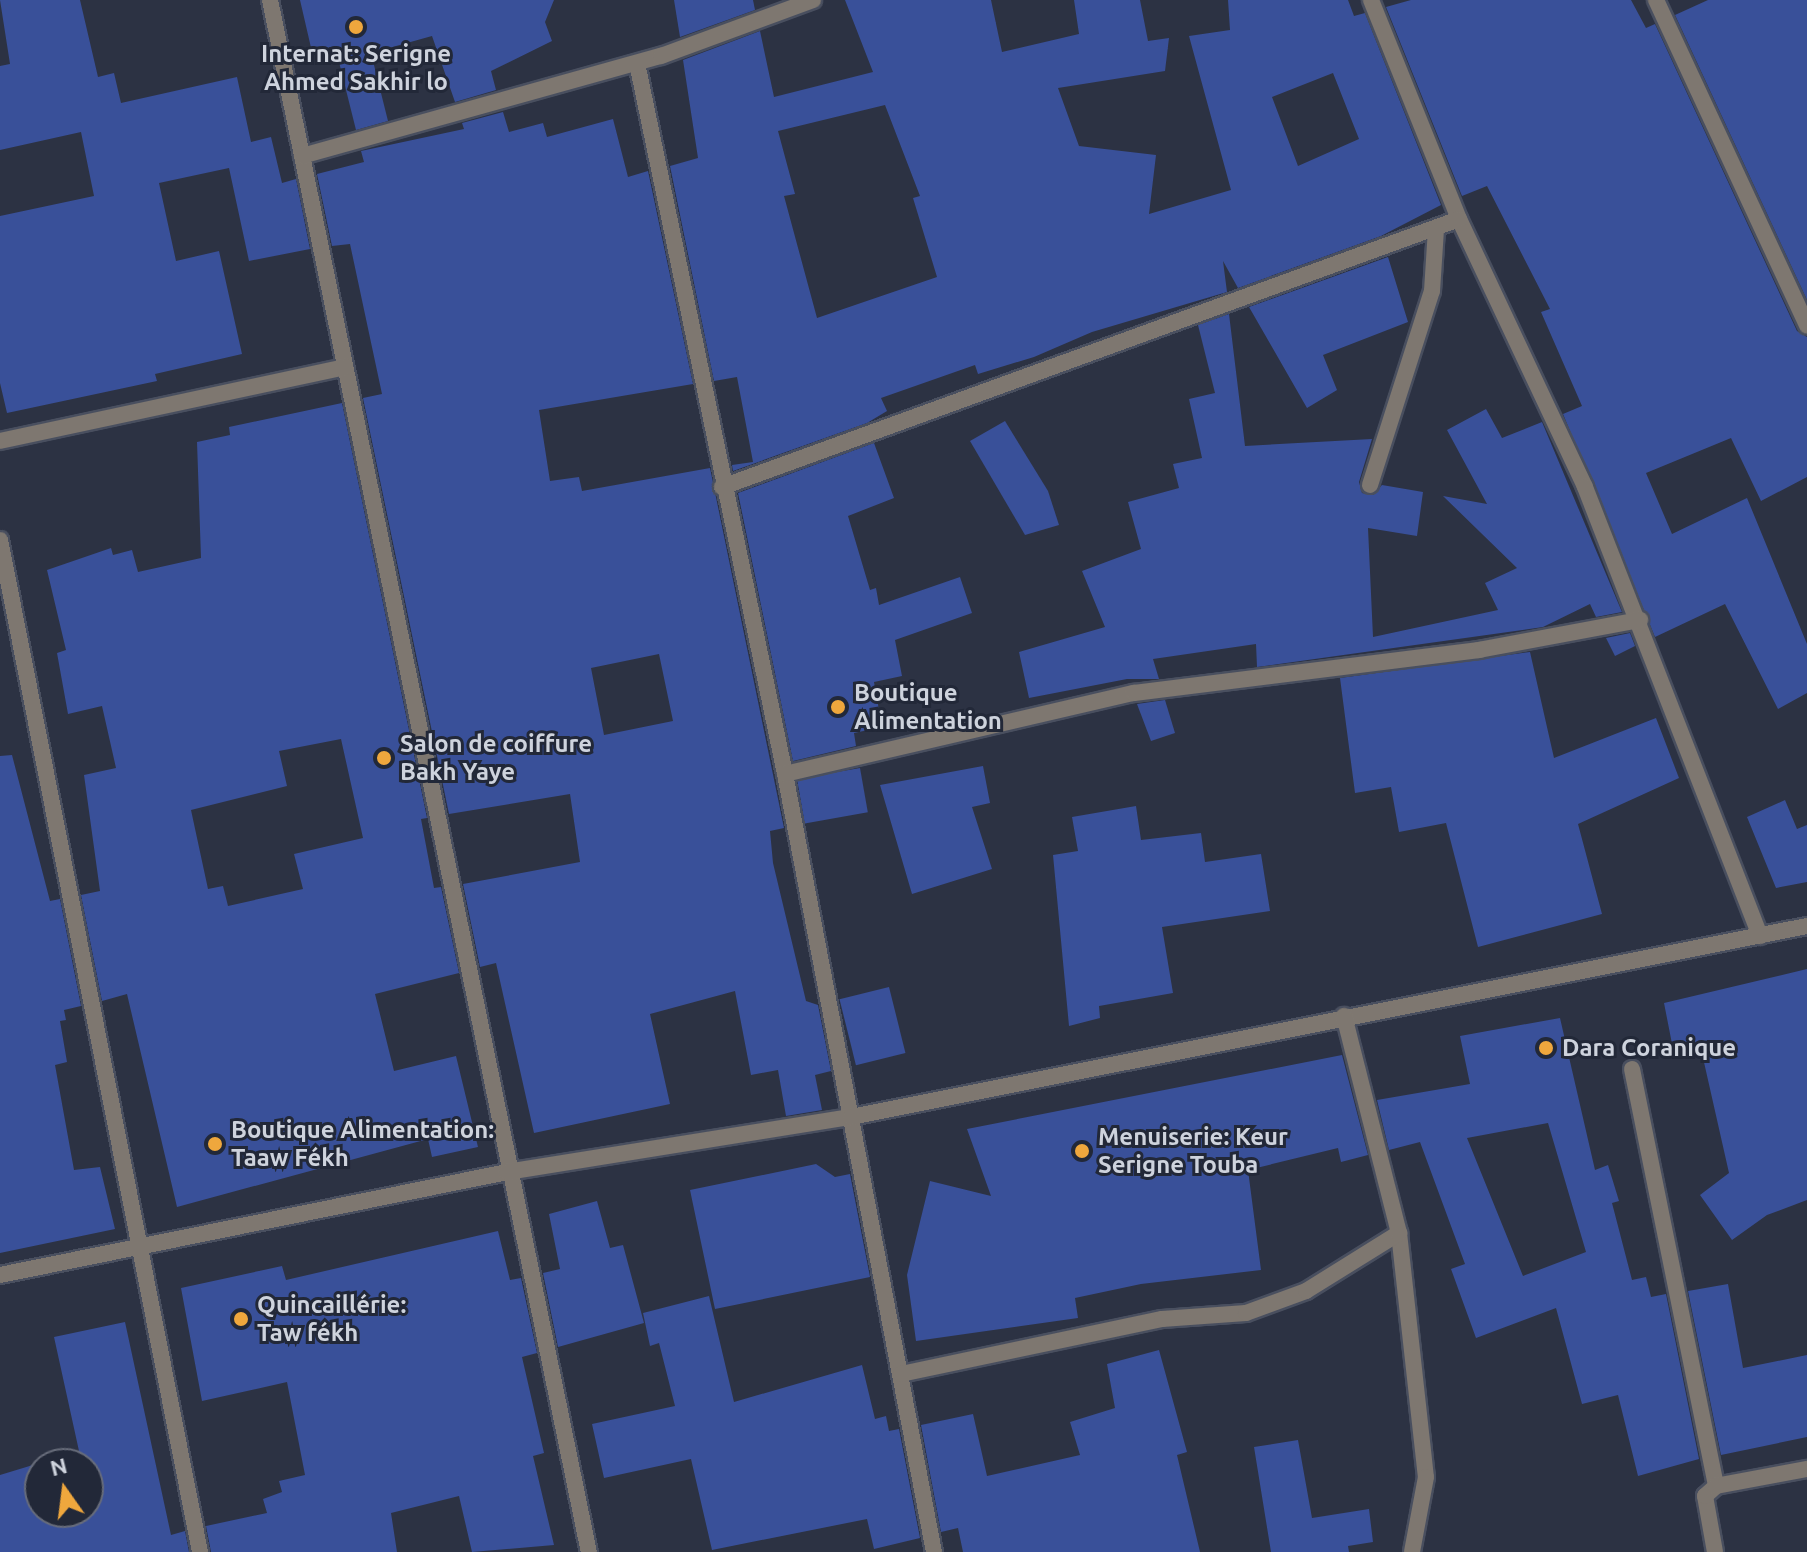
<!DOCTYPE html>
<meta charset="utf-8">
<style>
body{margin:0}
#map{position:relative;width:1807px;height:1552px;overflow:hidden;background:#2c3243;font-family:Ubuntu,sans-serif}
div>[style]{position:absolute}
.building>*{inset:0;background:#395099;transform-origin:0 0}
.roads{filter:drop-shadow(2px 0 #494f5f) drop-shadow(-2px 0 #494f5f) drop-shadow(0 2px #494f5f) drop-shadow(0 -2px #494f5f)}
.minor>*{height:16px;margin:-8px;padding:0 8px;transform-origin:8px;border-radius:8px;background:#7e7770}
.dots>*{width:22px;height:22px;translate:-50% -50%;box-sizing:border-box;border:4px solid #222838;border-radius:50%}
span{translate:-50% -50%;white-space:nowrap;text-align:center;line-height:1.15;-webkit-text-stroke:6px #222838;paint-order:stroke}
.poi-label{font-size:24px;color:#ced3dd;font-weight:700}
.left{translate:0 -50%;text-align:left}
.north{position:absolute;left:24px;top:1448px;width:80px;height:80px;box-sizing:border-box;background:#222838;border:2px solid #676c7a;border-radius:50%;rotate:346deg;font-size:22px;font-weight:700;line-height:32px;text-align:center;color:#ced3dd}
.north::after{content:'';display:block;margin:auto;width:28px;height:36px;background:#efa73d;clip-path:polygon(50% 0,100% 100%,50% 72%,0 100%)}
</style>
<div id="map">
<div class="building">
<i style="clip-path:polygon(0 0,80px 0,98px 77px,114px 73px,121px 103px,237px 77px,251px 142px,271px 137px,282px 183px,296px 179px,310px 249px,249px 261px,229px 168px,159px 183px,176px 261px,219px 251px,242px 354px,155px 374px,157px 381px,7px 413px,0 383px,0 216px,94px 196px,81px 132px,0 150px,0 66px,10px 64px)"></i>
<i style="clip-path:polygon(300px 0,554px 0,545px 22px,552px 41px,491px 71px,496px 90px,455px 102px,432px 36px,371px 53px,388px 121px,356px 130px,335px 46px,312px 52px)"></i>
<i style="clip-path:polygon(674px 0,753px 0,755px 10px,680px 37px)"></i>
<i style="clip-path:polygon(evenodd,845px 0,991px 0,1002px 52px,1079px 34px,1074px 0,1140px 0,1148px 41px,1169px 38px,1165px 71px,1058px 88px,1079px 146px,1156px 155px,1149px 214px,1231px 190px,1189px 36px,1230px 30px,1228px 0,1348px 0,1354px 16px,1365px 13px,1441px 205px,1381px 236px,1238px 288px,1223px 261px,1227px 292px,1092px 332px,1034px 357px,978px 374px,975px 365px,881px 398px,887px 411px,867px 423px,733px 471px,732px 465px,753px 462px,737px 377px,714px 381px,670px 166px,698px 158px,683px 60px,760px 31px,774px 97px,873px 72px,845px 0,1333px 73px,1359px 139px,1298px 166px,1272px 97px,1333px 73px,845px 0,885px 105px,920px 196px,913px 198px,937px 277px,817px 318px,784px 196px,795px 194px,778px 131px,885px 105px)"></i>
<i style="clip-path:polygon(1411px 0,1631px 0,1646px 28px,1655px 24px,1797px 331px,1807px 337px,1807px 477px,1761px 501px,1731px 438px,1646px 473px,1672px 534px,1747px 498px,1807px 644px,1807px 693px,1778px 709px,1725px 604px,1655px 637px,1563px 414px,1582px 406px,1541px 312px,1550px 309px,1487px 186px,1462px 196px,1386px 7px)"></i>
<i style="clip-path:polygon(1708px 0,1807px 0,1807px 300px,1675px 15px)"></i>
<i style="clip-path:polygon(evenodd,503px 112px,509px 132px,543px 123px,547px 137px,613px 119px,628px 177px,648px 171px,693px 384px,539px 410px,550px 481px,579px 477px,582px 491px,710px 468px,784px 828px,770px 831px,773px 863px,806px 1001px,818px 1005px,831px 1071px,815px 1075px,822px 1110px,786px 1116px,778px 1070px,751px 1075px,735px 991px,650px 1014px,670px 1104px,534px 1133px,496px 963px,480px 967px,463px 884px,580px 862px,570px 794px,449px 814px,363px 398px,382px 394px,350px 244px,332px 246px,317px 174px,364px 162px,361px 151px,464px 129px,462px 123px,503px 112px,659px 654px,673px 721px,604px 735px,591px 668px,659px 654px)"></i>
<i style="clip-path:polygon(1388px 257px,1408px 322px,1323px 355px,1337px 390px,1307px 408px,1249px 307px)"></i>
<i style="clip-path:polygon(1229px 314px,1245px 446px,1372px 439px,1359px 482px,1362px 493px,1373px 495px,1382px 485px,1423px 492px,1417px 536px,1368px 528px,1373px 637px,1498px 610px,1485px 583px,1517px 568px,1443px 496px,1487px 504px,1447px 430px,1486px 409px,1502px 438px,1542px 422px,1622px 612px,1596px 617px,1590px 604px,1543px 627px,1257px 667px,1256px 644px,1153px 659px,1159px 679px,1127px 679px,1029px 698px,1019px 652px,1105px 627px,1082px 571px,1141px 549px,1128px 502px,1179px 488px,1173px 464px,1202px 458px,1189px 399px,1215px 393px,1198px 325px)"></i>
<i style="clip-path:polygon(evenodd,342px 403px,427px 818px,421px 819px,434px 888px,441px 887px,459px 973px,375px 994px,394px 1071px,456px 1056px,478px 1147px,432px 1157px,428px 1139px,177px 1207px,127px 994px,102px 1001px,81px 895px,100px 891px,84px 775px,116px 768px,102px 706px,68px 714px,57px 653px,66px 650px,47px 570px,111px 548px,113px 555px,132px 550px,138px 572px,201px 558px,197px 442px,230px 435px,229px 427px,342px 403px,341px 739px,363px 838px,294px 854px,303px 889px,228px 906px,223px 886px,208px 889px,191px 810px,287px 786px,279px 751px,341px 739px)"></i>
<i style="clip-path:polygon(1005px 421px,1048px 491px,1059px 525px,1025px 535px,970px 441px)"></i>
<i style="clip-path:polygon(874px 443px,894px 498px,848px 516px,870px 590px,876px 588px,879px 605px,960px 577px,972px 613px,895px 640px,902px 676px,874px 682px,882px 727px,854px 733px,856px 746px,793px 761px,738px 493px)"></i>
<i style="clip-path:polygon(1630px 633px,1635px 646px,1615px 656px,1606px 638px)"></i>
<i style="clip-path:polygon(1530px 652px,1554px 758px,1656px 718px,1679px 778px,1578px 824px,1602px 914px,1478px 947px,1446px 823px,1399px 832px,1391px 787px,1355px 793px,1340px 678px)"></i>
<i style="clip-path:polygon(1165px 700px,1175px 733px,1151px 741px,1137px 704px)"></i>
<i style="clip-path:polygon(12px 755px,50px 901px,60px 899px,81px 1006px,64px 1010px,66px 1020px,60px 1021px,67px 1062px,55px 1065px,74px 1170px,100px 1167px,115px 1229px,0 1253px,0 756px)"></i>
<i style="clip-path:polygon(983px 766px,990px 803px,972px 807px,992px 869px,912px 894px,880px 785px)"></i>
<i style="left:860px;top:768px;width:45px;height:64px;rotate:80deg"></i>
<i style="clip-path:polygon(1785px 800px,1797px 829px,1807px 825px,1807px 882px,1776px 888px,1747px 817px)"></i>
<i style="clip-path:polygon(1136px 806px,1141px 840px,1201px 833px,1205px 862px,1261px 854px,1270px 911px,1162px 927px,1173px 993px,1099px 1006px,1100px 1018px,1069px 1026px,1053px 855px,1078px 851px,1072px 817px)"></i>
<i style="clip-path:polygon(1807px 969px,1807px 1200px,1767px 1215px,1732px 1240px,1700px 1195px,1729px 1173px,1701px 1049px,1674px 1054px,1664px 1003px)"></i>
<i style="left:889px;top:987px;width:68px;height:51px;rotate:76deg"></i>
<i style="clip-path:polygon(evenodd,1560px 1018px,1595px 1170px,1608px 1165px,1619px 1201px,1612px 1203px,1632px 1280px,1646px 1277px,1651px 1297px,1666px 1294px,1699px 1459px,1638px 1476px,1618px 1395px,1582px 1404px,1556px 1308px,1476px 1338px,1451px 1269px,1465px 1264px,1420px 1142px,1389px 1150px,1377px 1100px,1470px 1084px,1460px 1036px,1560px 1018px,1548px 1123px,1586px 1252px,1523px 1276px,1467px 1138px,1548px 1123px)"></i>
<i style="clip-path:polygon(1342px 1055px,1368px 1155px,1341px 1162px,1338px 1148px,1248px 1170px,1261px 1270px,1141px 1284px,1075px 1298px,1078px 1318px,916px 1341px,907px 1275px,930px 1181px,991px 1196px,967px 1129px)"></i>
<i style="clip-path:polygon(816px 1164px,835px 1177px,850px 1174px,870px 1277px,715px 1309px,690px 1190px)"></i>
<i style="clip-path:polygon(597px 1201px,610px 1248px,623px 1245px,644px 1323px,558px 1347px,543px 1273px,560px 1269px,549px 1214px)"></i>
<i style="clip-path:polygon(498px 1231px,510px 1280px,521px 1278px,537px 1353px,522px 1357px,544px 1453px,533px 1456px,554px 1545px,472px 1552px,459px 1496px,391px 1513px,397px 1552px,211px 1552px,206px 1526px,267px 1513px,263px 1499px,282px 1492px,279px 1481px,305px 1475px,287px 1382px,202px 1401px,181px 1288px,282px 1266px,286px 1280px)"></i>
<i style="clip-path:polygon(1728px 1284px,1743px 1368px,1807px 1355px,1807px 1437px,1721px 1455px,1688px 1291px)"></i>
<i style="clip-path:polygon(709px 1296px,734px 1402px,862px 1365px,875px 1419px,886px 1416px,889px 1431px,899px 1429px,920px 1538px,874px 1549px,867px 1519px,712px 1550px,691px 1459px,604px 1478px,592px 1424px,675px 1406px,659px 1343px,650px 1346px,643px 1313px)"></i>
<i style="clip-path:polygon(evenodd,125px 1322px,171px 1535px,185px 1531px,189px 1552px,0 1552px,0 1475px,79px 1451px,54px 1337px,125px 1322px,40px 1464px,88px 1464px,88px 1512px,40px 1512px,40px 1464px)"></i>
<i style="clip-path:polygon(1159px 1350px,1187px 1452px,1177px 1455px,1200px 1552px,963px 1552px,958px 1528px,941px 1532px,921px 1425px,973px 1414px,987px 1476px,1080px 1455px,1070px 1422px,1115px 1408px,1107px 1364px)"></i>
<i style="clip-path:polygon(1298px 1440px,1312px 1518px,1369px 1509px,1373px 1542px,1348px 1546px,1349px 1552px,1271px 1552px,1254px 1447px)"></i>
</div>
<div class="roads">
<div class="minor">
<i style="left:270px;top:0;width:1584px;rotate:78.39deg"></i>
<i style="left:1371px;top:0;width:236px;rotate:68.1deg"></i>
<i style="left:1459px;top:219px;width:296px;rotate:64.8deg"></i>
<i style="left:1585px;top:487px;width:482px;rotate:68.7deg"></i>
<i style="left:1656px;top:0;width:359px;rotate:65.1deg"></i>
<i style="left:637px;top:63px;width:726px;rotate:78.24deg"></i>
<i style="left:785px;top:774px;width:792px;rotate:79.16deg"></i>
<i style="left:302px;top:156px;width:373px;rotate:-15.6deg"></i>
<i style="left:661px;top:56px;width:162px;rotate:-20.2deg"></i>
<i style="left:0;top:441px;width:353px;rotate:-12.1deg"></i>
<i style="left:1370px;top:485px;width:204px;rotate:-72.3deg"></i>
<i style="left:1432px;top:291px;width:62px;rotate:-86.3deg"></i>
<i style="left:722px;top:487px;width:784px;rotate:-19.98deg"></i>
<i style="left:0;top:540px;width:1032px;rotate:78.82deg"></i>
<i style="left:785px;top:774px;width:358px;rotate:-13.1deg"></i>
<i style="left:1134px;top:693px;width:348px;rotate:-7.1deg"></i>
<i style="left:1479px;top:650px;width:164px;rotate:-10.6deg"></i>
<i style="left:1632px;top:1069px;width:425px;rotate:78.6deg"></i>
<i style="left:1399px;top:1233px;width:245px;rotate:83.7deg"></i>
<i style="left:1426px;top:1477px;width:76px;rotate:100.6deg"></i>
<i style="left:0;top:1275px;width:517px;rotate:-11.48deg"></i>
<i style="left:507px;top:1172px;width:348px;rotate:-9.1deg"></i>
<i style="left:851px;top:1117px;width:975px;rotate:-11.3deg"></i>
<i style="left:901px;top:1374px;width:267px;rotate:-11.9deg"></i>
<i style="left:1162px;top:1319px;width:84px;rotate:-4.1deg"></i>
<i style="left:1246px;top:1313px;width:64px;rotate:-20.1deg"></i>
<i style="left:1306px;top:1291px;width:110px;rotate:-31.9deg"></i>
<i style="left:1399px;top:1233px;width:224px;rotate:-104.2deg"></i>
<i style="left:1715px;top:1552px;width:57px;rotate:-100.1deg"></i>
<i style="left:1705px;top:1496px;width:15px;rotate:-42deg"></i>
<i style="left:1716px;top:1486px;width:93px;rotate:-10.6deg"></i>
</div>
</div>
<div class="dots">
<i style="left:356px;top:27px;background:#efa73d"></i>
<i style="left:838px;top:707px;background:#efa73d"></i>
<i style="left:384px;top:758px;background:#efa73d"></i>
<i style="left:1546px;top:1048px;background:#efa73d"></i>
<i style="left:215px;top:1144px;background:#efa73d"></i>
<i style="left:1082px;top:1151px;background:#efa73d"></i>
<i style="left:241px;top:1319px;background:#efa73d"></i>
</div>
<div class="poi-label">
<span style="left:356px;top:68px">Internat: Serigne<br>Ahmed Sakhir lo</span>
<span class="left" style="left:854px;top:707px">Boutique<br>Alimentation</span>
<span class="left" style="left:400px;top:758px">Salon de coiffure<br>Bakh Yaye</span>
<span class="left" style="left:1562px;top:1048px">Dara Coranique</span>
<span class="left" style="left:231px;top:1144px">Boutique Alimentation:<br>Taaw Fékh</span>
<span class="left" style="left:1098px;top:1151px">Menuiserie: Keur<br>Serigne Touba</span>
<span class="left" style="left:257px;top:1319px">Quincaillérie:<br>Taw fékh</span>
</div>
<div class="north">N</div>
</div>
